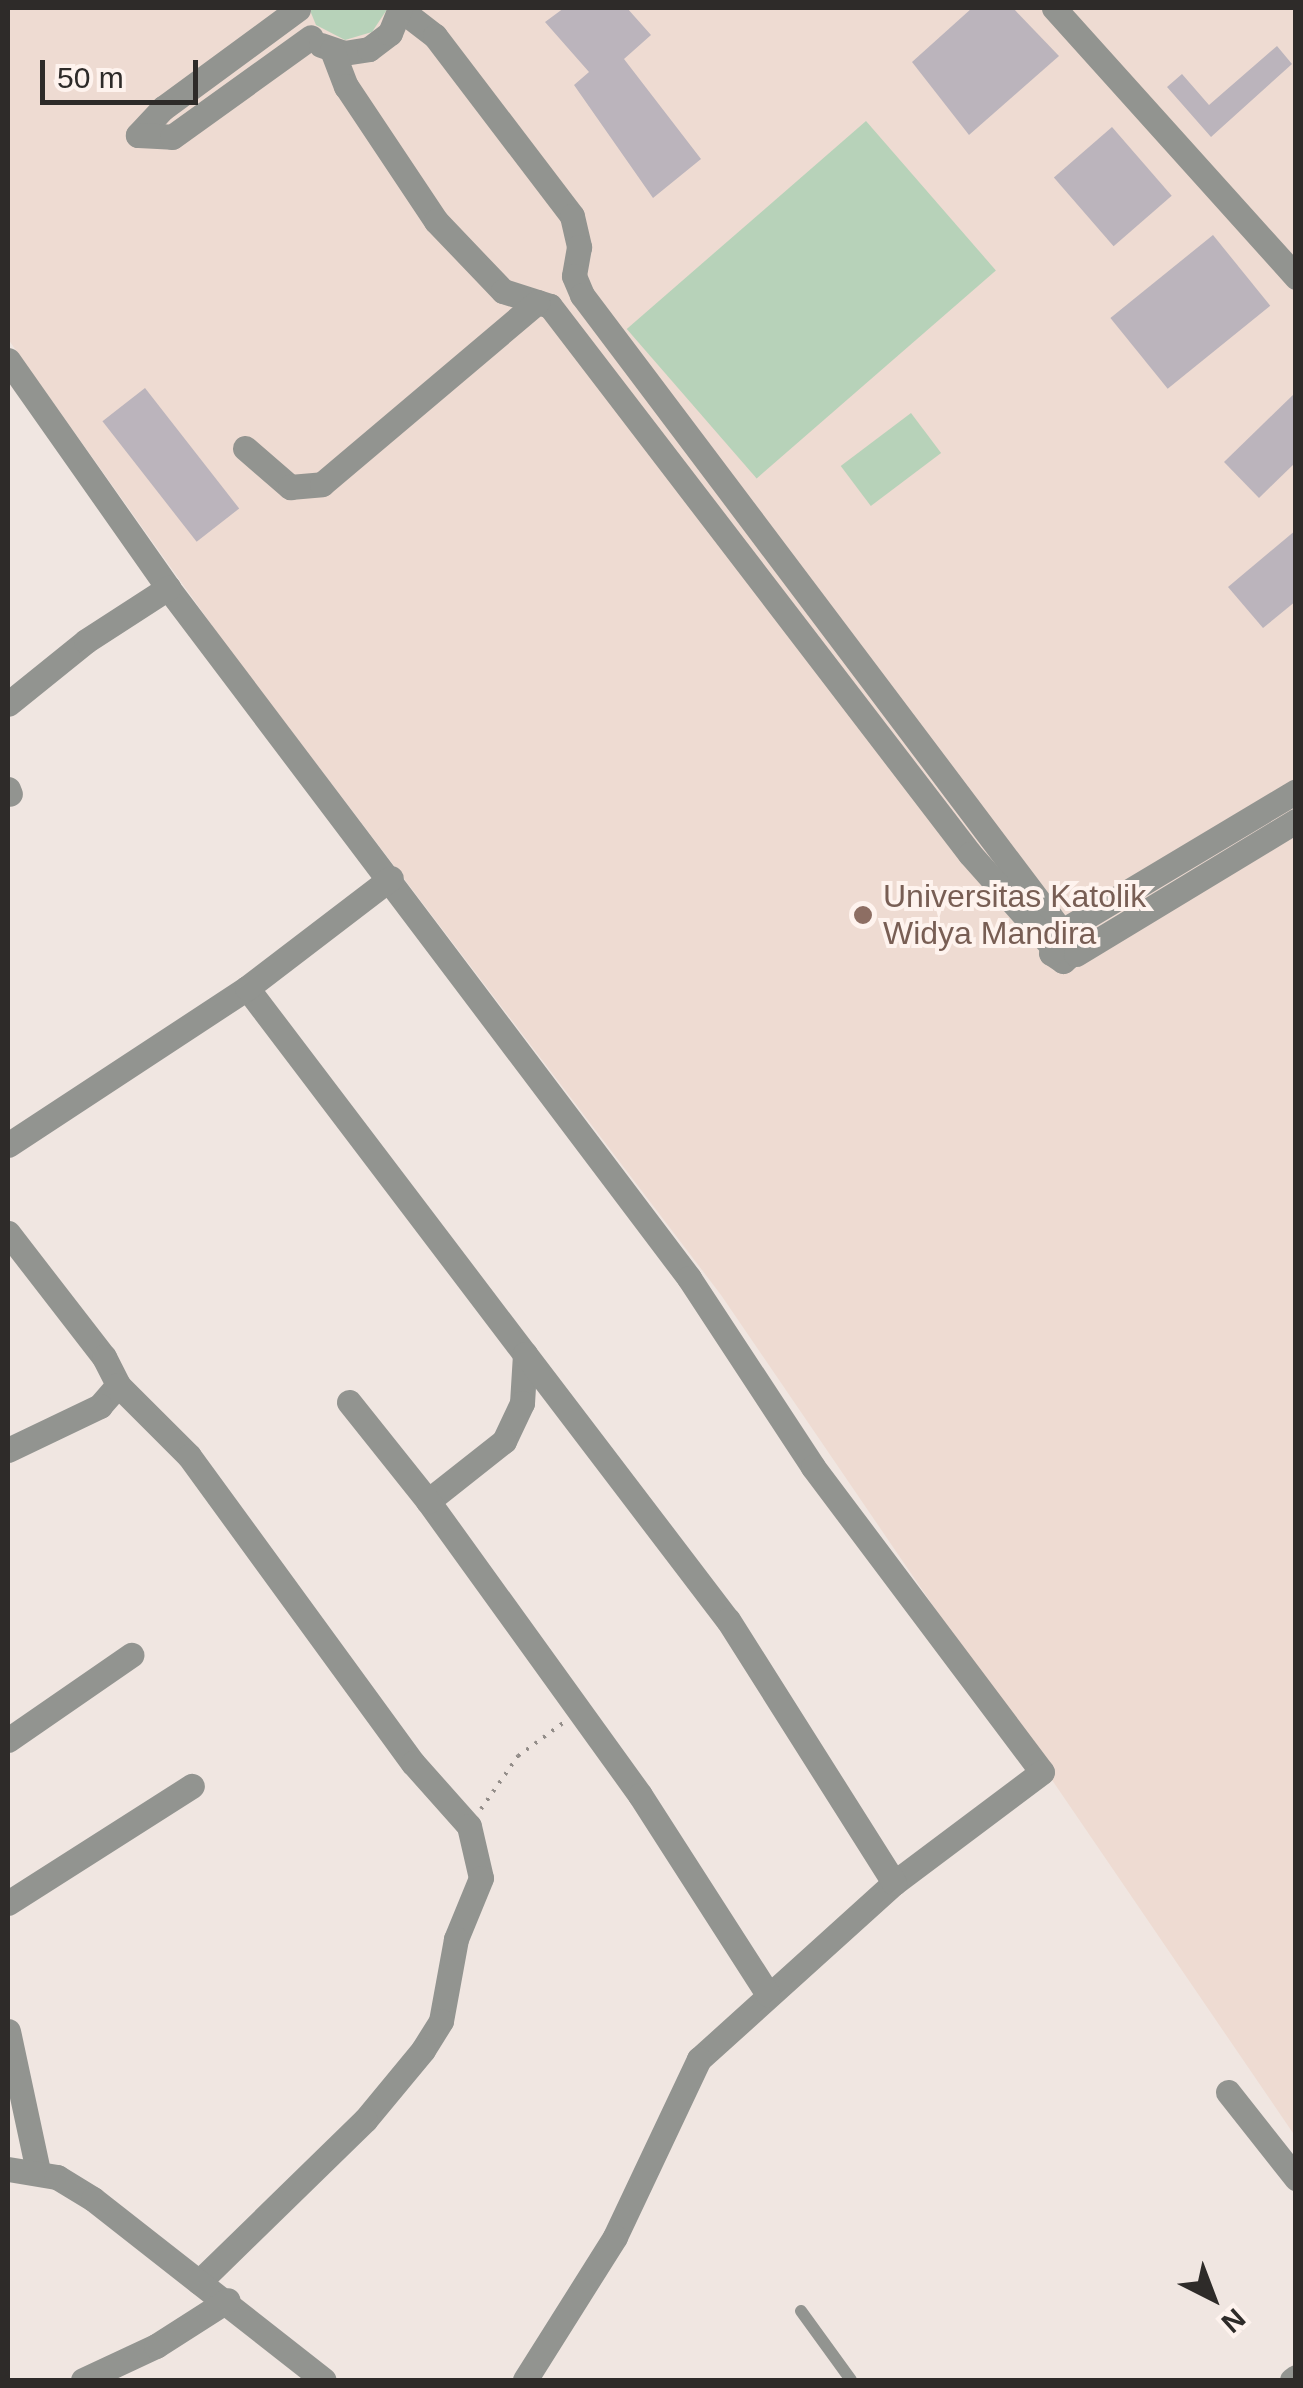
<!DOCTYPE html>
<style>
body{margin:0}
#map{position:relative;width:1303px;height:2388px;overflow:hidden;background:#f0e6e1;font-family:Arial,sans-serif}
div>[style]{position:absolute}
.built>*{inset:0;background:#eedbd2}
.green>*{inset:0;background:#b7d2b9;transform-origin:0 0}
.building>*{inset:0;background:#bbb4bc;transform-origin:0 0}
.path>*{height:4px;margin-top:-2px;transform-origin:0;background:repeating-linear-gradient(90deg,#938d89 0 2.5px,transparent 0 10.5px)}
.lane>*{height:12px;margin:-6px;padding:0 6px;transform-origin:6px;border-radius:6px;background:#929490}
.street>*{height:25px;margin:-12.5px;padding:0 12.5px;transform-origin:12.5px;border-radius:12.5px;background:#929490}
.dots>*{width:28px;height:28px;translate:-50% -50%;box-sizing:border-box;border:5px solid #fef3ee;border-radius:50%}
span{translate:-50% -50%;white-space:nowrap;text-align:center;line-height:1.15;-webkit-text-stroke:8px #fef3ee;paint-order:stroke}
.education-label{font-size:32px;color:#785e54}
.left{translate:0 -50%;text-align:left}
.frame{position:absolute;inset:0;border:10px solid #2e2b29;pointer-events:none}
.north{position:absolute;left:1163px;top:2248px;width:100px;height:100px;-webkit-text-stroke:8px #fef3ee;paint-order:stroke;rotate:138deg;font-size:28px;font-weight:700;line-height:40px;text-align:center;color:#2e2b29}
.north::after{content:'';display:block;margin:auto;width:35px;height:45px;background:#2e2b29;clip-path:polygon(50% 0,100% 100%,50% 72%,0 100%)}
.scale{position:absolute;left:40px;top:60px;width:158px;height:45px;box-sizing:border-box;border:5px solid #2e2b29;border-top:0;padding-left:12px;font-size:30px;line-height:35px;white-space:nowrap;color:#2e2b29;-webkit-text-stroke:8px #fef3ee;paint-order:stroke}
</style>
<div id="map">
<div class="built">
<i style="clip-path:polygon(8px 8px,1295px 8px,1295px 2136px,721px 1295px,226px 645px,8px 339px)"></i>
</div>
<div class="green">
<i style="clip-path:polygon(309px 8px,388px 8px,372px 32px,345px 40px,316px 25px)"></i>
<i style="left:866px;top:121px;width:198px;height:317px;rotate:49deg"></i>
<i style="left:911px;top:413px;width:50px;height:88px;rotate:53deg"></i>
</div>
<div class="building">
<i style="clip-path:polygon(564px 8px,627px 8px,651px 35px,624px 59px,701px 159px,653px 198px,574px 85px,589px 72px,545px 22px)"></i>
<i style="clip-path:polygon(972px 8px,1013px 8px,1059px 56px,969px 135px,912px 62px)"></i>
<i style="clip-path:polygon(1277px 46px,1292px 64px,1211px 137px,1167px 87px,1182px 74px,1209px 105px)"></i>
<i style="left:1112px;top:127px;width:91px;height:77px;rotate:49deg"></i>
<i style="left:1213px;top:235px;width:91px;height:132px;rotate:51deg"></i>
<i style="left:145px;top:388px;width:153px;height:54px;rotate:52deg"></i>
<i style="clip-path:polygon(1296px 392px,1296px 462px,1259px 498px,1224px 462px)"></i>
<i style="clip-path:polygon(1296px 530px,1296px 601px,1263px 628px,1228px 587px)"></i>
</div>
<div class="path">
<i style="left:481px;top:1809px;width:65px;rotate:-55.1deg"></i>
<i style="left:518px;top:1756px;width:56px;rotate:-36.3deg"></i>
</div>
<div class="lane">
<i style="left:801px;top:2311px;width:85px;rotate:54.1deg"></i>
</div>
<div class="street">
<i style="left:1054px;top:8px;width:362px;rotate:48deg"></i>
<i style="left:298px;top:9px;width:167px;rotate:143.7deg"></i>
<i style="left:163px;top:108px;width:37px;rotate:133deg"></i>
<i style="left:138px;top:135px;width:34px;rotate:3deg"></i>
<i style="left:172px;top:137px;width:171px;rotate:-35.7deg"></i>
<i style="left:400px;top:9px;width:44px;rotate:37.6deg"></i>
<i style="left:435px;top:36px;width:226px;rotate:52.7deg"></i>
<i style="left:572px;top:216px;width:32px;rotate:77deg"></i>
<i style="left:579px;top:247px;width:29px;rotate:100deg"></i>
<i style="left:574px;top:276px;width:21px;rotate:67deg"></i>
<i style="left:582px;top:295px;width:798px;rotate:53deg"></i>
<i style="left:321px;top:45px;width:24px;rotate:19deg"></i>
<i style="left:344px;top:53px;width:25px;rotate:-9deg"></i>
<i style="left:369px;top:49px;width:26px;rotate:-37deg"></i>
<i style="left:390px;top:33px;width:27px;rotate:-68deg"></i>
<i style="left:332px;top:50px;width:39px;rotate:69deg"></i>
<i style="left:346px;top:86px;width:162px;rotate:56.3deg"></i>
<i style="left:436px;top:221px;width:97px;rotate:46.3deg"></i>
<i style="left:503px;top:291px;width:49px;rotate:17.7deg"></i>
<i style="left:550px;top:306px;width:690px;rotate:52.53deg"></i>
<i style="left:970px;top:854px;width:120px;rotate:48.4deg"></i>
<i style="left:8px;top:360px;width:279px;rotate:54.9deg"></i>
<i style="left:168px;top:588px;width:865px;rotate:52.94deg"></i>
<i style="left:689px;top:1278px;width:226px;rotate:56.7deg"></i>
<i style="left:813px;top:1467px;width:381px;rotate:53.1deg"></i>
<i style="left:1042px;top:1772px;width:185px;rotate:143.1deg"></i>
<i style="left:894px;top:1883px;width:263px;rotate:137.9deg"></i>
<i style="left:699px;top:2059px;width:197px;rotate:115.3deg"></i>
<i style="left:615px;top:2237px;width:169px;rotate:122.2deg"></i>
<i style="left:245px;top:448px;width:60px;rotate:40.9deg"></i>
<i style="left:290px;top:487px;width:32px;rotate:-5deg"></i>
<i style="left:322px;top:484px;width:282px;rotate:-40.2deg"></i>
<i style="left:8px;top:704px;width:100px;rotate:-38.9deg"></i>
<i style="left:86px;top:641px;width:98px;rotate:-32.9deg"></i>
<i style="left:8px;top:789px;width:5px;rotate:68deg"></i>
<i style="left:1067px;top:932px;width:19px;rotate:55deg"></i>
<i style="left:1078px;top:948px;width:20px;rotate:139deg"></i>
<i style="left:1063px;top:961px;width:14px;rotate:-146deg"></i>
<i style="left:1051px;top:953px;width:17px;rotate:-80deg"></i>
<i style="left:1054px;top:936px;width:282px;rotate:-30.9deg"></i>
<i style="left:1076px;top:954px;width:257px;rotate:-31.2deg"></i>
<i style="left:247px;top:988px;width:460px;rotate:52.8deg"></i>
<i style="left:525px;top:1354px;width:49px;rotate:93.5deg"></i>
<i style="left:522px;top:1403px;width:42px;rotate:115.3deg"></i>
<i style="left:504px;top:1441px;width:97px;rotate:141.7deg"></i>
<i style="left:428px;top:1501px;width:362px;rotate:54.2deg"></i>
<i style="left:640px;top:1795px;width:237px;rotate:57.3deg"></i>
<i style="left:8px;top:1145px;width:286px;rotate:-33.3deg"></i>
<i style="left:247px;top:988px;width:181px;rotate:-37.4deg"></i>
<i style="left:8px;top:1233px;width:157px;rotate:52.3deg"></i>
<i style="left:104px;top:1357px;width:31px;rotate:63deg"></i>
<i style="left:118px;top:1385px;width:28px;rotate:131deg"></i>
<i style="left:100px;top:1406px;width:102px;rotate:154.4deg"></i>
<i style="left:525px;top:1354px;width:335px;rotate:52.7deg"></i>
<i style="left:728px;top:1620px;width:311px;rotate:57.7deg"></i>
<i style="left:118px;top:1385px;width:100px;rotate:45deg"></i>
<i style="left:189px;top:1456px;width:380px;rotate:53.9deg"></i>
<i style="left:413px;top:1763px;width:84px;rotate:48.4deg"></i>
<i style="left:469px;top:1826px;width:53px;rotate:77deg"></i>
<i style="left:481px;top:1878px;width:66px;rotate:112.3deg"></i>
<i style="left:456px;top:1939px;width:83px;rotate:100.4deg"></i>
<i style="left:441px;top:2021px;width:34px;rotate:122deg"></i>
<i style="left:423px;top:2050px;width:91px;rotate:129.6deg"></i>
<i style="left:365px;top:2120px;width:232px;rotate:135.7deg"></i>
<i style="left:349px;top:1402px;width:127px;rotate:51.4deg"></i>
<i style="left:8px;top:1740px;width:150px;rotate:-34.6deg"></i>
<i style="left:8px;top:1903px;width:218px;rotate:-32.5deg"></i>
<i style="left:8px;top:2031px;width:143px;rotate:77.9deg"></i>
<i style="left:1228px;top:2092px;width:110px;rotate:51.7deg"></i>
<i style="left:8px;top:2169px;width:50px;rotate:9.3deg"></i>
<i style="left:57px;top:2177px;width:42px;rotate:31.4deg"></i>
<i style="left:93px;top:2199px;width:293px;rotate:38.1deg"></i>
<i style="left:83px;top:2380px;width:81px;rotate:-25deg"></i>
<i style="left:156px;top:2346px;width:85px;rotate:-32.6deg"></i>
<i style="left:1292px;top:2380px;width:5px;rotate:-37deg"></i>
</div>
<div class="dots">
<i style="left:863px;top:915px;background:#8d6e63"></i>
</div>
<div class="education-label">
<span class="left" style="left:883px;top:915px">Universitas Katolik<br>Widya Mandira</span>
</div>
<div class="frame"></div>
<div class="north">N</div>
<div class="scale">50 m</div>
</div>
